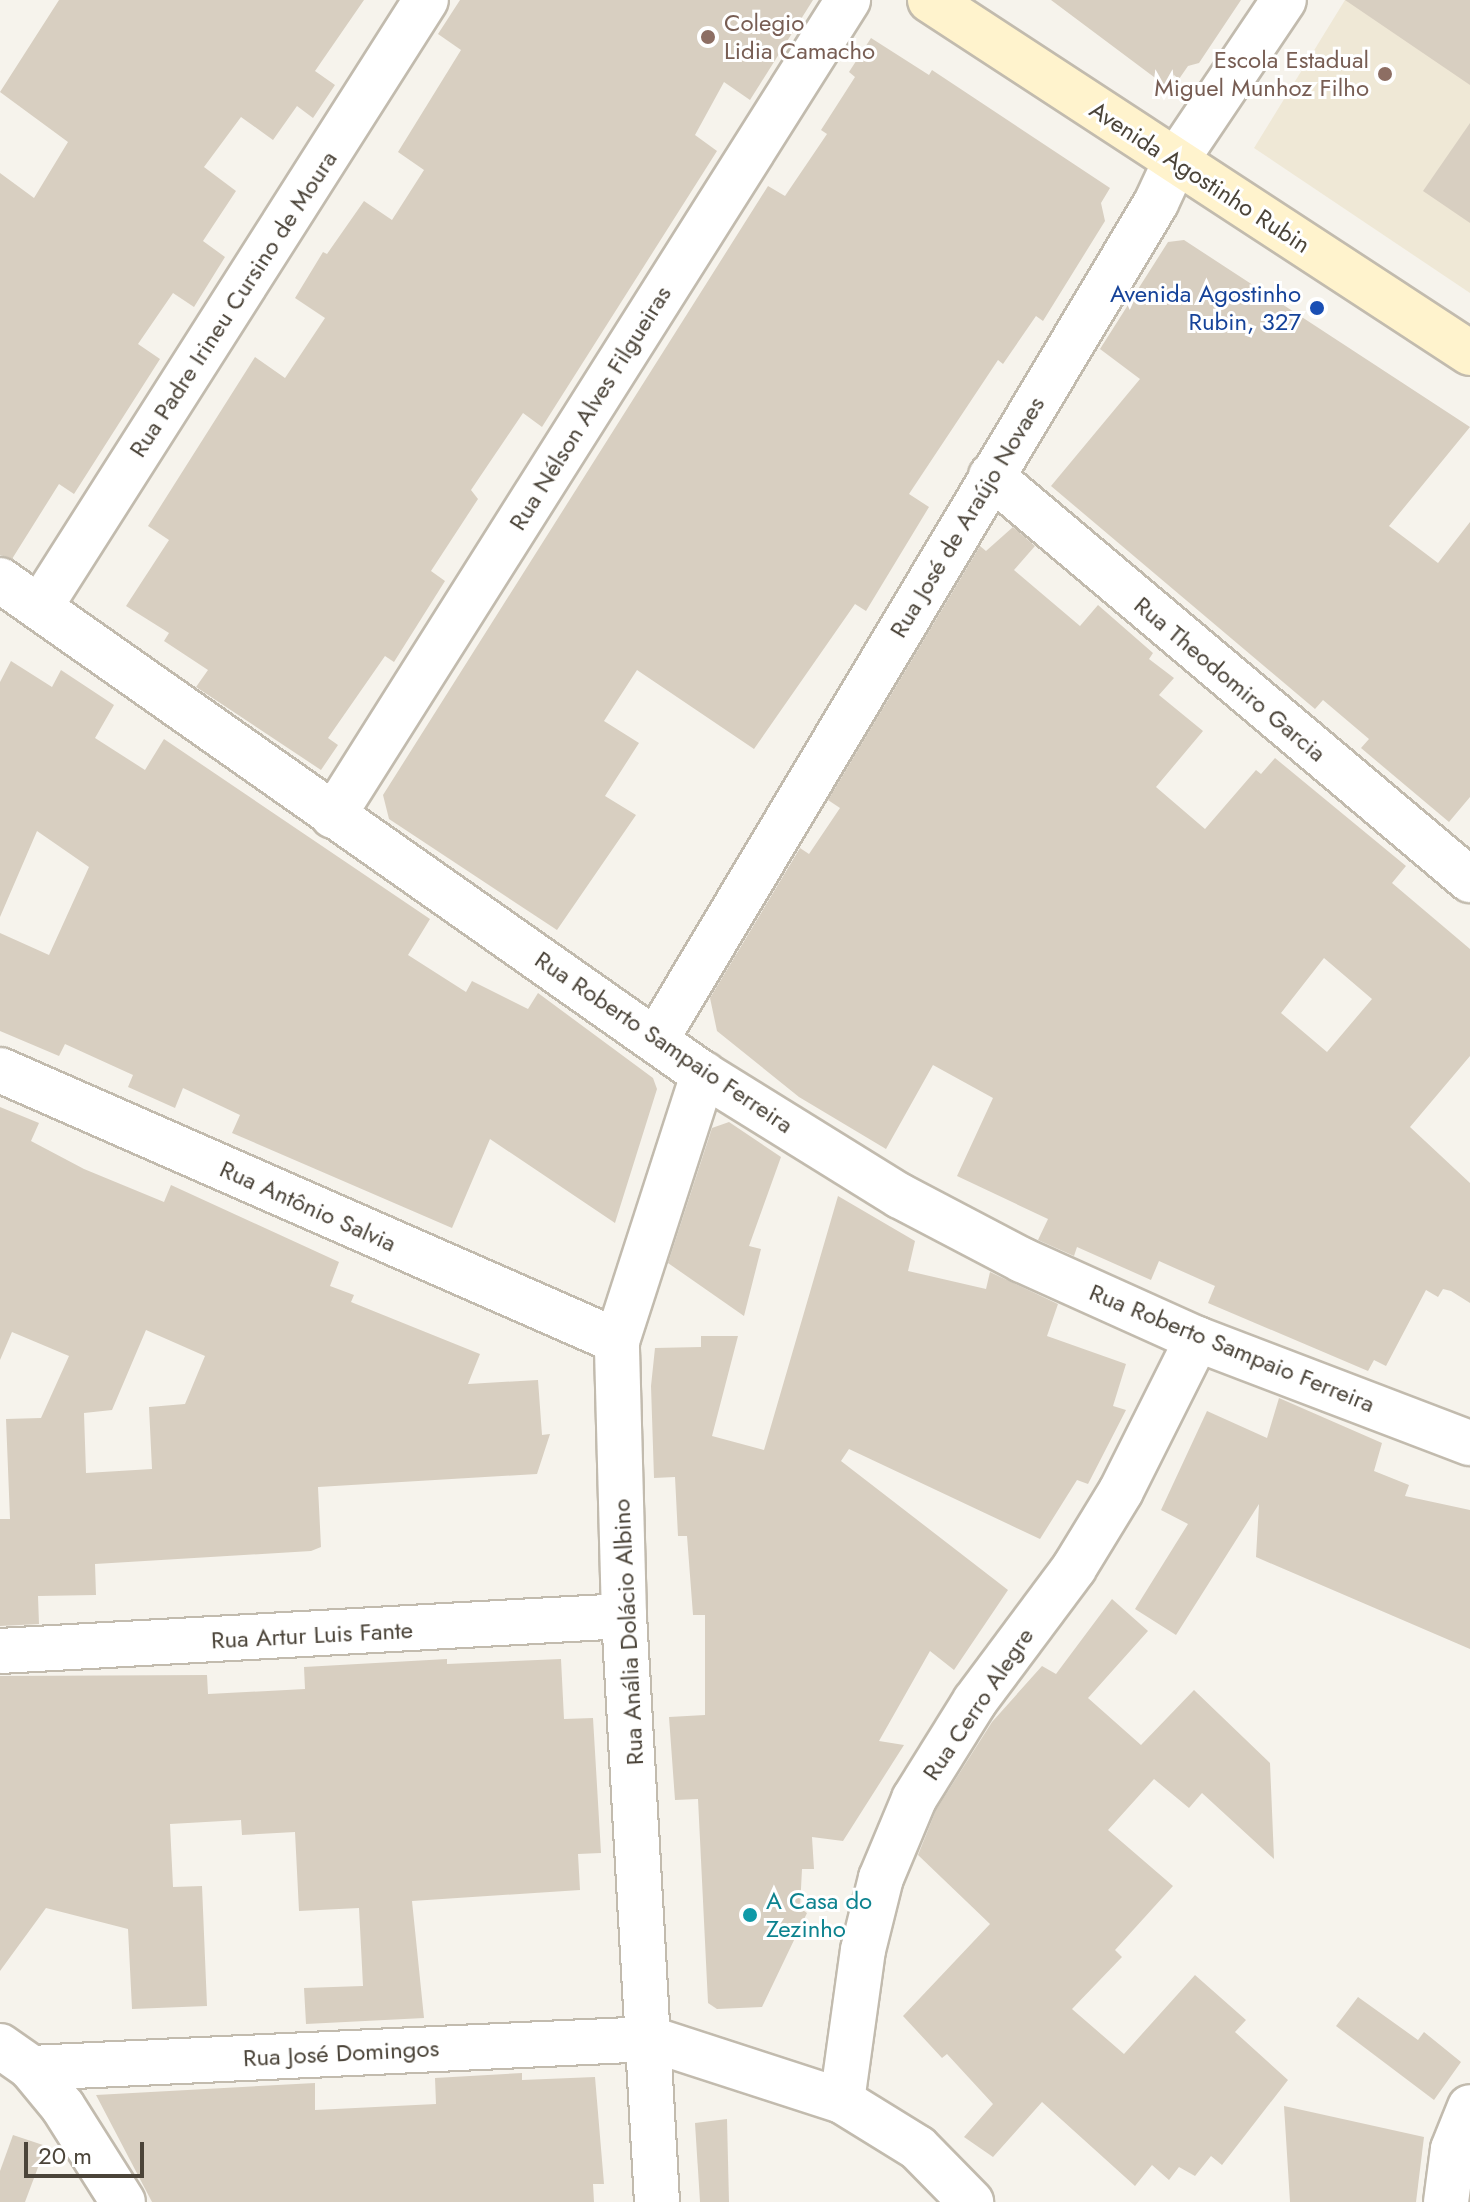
<!DOCTYPE html>
<meta charset="utf-8">
<style>
body{margin:0}
#map{position:relative;width:1470px;height:2202px;overflow:hidden;background:#f6f3ec;font-family:Jost,sans-serif}
div>[style]{position:absolute}
.education>*{inset:0;background:#efe8d6}
.building>*{inset:0;background:#d8cfc1}
.roads{filter:drop-shadow(2px 0 #c2bbae) drop-shadow(-2px 0 #c2bbae) drop-shadow(0 2px #c2bbae) drop-shadow(0 -2px #c2bbae)}
.street>*{height:44px;margin:-22px;padding:0 22px;transform-origin:22px;border-radius:22px;background:#fff}
.secondary>*{height:44px;margin:-22px;padding:0 22px;transform-origin:22px;border-radius:22px;background:#fff3cd}
.dots>*{width:22px;height:22px;translate:-50% -50%;box-sizing:border-box;border:4px solid #fff;border-radius:50%}
span{translate:-50% -50%;white-space:nowrap;text-align:center;line-height:1.15;-webkit-text-stroke:6px #fff;paint-order:stroke}
.education-label{font-size:24px;color:#785e54}
.left{translate:0 -50%;text-align:left}
.right{translate:-100% -50%;text-align:right}
.street-label{font-size:24px;color:#4b4439}
.transit-label{font-size:24px;color:#164399}
.culture-label{font-size:24px;color:#0d838f}
.scale{position:absolute;left:24px;top:2142px;width:120px;height:36px;box-sizing:border-box;border:4px solid #4b4439;border-top:0;padding-left:10px;font-size:24px;line-height:28px;white-space:nowrap;color:#4b4439;-webkit-text-stroke:6px #fff;paint-order:stroke}
</style>
<div id="map">
<div class="education">
<i style="clip-path:polygon(1345px 0,1470px 0,1470px 293px,1254px 148px)"></i>
</div>
<div class="building">
<i style="clip-path:polygon(59px 0,364px 0,315px 71px,335px 85px,313px 118px,297px 106px,273px 140px,241px 117px,204px 167px,236px 191px,203px 241px,225px 257px,194px 307px,173px 293px,138px 344px,160px 359px,74px 494px,59px 484px,12px 559px,0 555px,0 173px,34px 198px,68px 142px,0 92px)"></i>
<i style="clip-path:polygon(460px 0,813px 0,750px 100px,724px 82px,695px 135px,717px 151px,542px 427px,523px 413px,471px 490px,478px 499px,431px 571px,445px 581px,394px 662px,385px 656px,328px 738px,338px 745px,321px 770px,196px 687px,208px 670px,164px 641px,169px 633px,126px 606px,169px 540px,148px 526px,255px 357px,285px 378px,325px 318px,295px 298px,323px 252px,327px 254px,364px 201px,392px 220px,424px 170px,398px 152px,461px 50px,438px 34px)"></i>
<i style="clip-path:polygon(1051px 0,1241px 0,1199px 63px,1188px 66px,1179px 79px,1174px 75px,1166px 86px)"></i>
<i style="clip-path:polygon(1345px 0,1470px 0,1470px 85px)"></i>
<i style="clip-path:polygon(871px 38px,929px 75px,932px 70px,1110px 188px,1101px 203px,1105px 221px,1043px 321px,1036px 316px,1003px 364px,998px 360px,909px 494px,929px 507px,866px 611px,855px 604px,754px 749px,637px 670px,604px 721px,639px 743px,605px 796px,636px 815px,557px 930px,389px 819px,383px 795px,768px 186px,785px 196px,827px 134px,821px 130px,855px 77px,849px 72px)"></i>
<i style="clip-path:polygon(1470px 123px,1470px 223px,1423px 191px)"></i>
<i style="clip-path:polygon(1184px 240px,1470px 427px,1389px 526px,1438px 563px,1470px 522px,1470px 797px,1449px 822px,1361px 748px,1369px 739px,1323px 700px,1315px 709px,1051px 486px,1140px 379px,1100px 349px,1168px 242px)"></i>
<i style="clip-path:polygon(evenodd,1013px 527px,1035px 546px,1014px 570px,1080px 626px,1098px 605px,1153px 653px,1149px 659px,1174px 678px,1159px 695px,1203px 731px,1156px 787px,1205px 829px,1256px 770px,1261px 774px,1275px 758px,1406px 866px,1392px 883px,1470px 949px,1470px 1056px,1410px 1127px,1470px 1183px,1470px 1303px,1451px 1291px,1443px 1289px,1438px 1297px,1426px 1290px,1386px 1366px,1374px 1360px,1368px 1371px,1208px 1303px,1215px 1286px,1159px 1261px,1151px 1280px,1077px 1247px,1074px 1256px,1038px 1240px,1048px 1219px,957px 1176px,993px 1098px,933px 1065px,886px 1149px,799px 1097px,717px 1031px,710px 998px,800px 848px,809px 854px,840px 808px,828px 800px,980px 546px,986px 551px,1013px 527px,1324px 958px,1372px 999px,1327px 1052px,1281px 1013px,1324px 958px)"></i>
<i style="clip-path:polygon(11px 661px,52px 687px,61px 670px,114px 705px,95px 738px,145px 770px,164px 739px,430px 919px,408px 955px,466px 992px,472px 981px,528px 1009px,538px 993px,653px 1078px,657px 1089px,615px 1223px,490px 1139px,452px 1228px,232px 1133px,240px 1115px,183px 1088px,175px 1108px,128px 1087px,133px 1075px,65px 1044px,59px 1056px,0 1031px,0 933px,49px 955px,89px 867px,37px 831px,0 917px,0 682px)"></i>
<i style="clip-path:polygon(evenodd,0 1107px,39px 1123px,31px 1141px,84px 1169px,164px 1202px,171px 1185px,339px 1262px,330px 1286px,354px 1295px,351px 1302px,480px 1354px,468px 1384px,538px 1380px,542px 1435px,550px 1434px,537px 1474px,318px 1487px,321px 1547px,311px 1551px,95px 1564px,96px 1595px,38px 1596px,39px 1624px,0 1626px,0 1519px,10px 1519px,6px 1419px,41px 1418px,69px 1356px,12px 1332px,0 1360px,0 1107px,146px 1330px,205px 1356px,185px 1404px,149px 1407px,152px 1469px,86px 1473px,84px 1413px,112px 1410px,146px 1330px)"></i>
<i style="clip-path:polygon(729px 1122px,781px 1157px,749px 1246px,761px 1249px,744px 1316px,668px 1263px,712px 1128px)"></i>
<i style="clip-path:polygon(838px 1196px,915px 1241px,908px 1271px,986px 1289px,990px 1272px,1058px 1304px,1047px 1336px,1126px 1364px,1113px 1406px,1126px 1410px,1088px 1484px,1077px 1480px,1040px 1539px,849px 1449px,841px 1461px,1008px 1590px,954px 1670px,930px 1651px,879px 1741px,904px 1745px,843px 1841px,812px 1837px,814px 1869px,802px 1869px,800px 1908px,807px 1913px,762px 2007px,717px 2009px,708px 2003px,698px 1799px,675px 1800px,669px 1717px,705px 1715px,705px 1615px,693px 1615px,687px 1536px,678px 1536px,675px 1477px,654px 1478px,651px 1386px,655px 1348px,701px 1347px,701px 1336px,738px 1336px,712px 1436px,764px 1450px)"></i>
<i style="clip-path:polygon(1279px 1398px,1382px 1443px,1374px 1471px,1409px 1485px,1405px 1496px,1470px 1510px,1470px 1649px,1256px 1557px,1259px 1504px,1176px 1635px,1135px 1609px,1188px 1524px,1161px 1510px,1207px 1411px,1267px 1438px)"></i>
<i style="clip-path:polygon(1112px 1599px,1148px 1631px,1088px 1698px,1141px 1745px,1194px 1690px,1270px 1763px,1274px 1859px,1202px 1793px,1189px 1808px,1154px 1779px,1108px 1830px,1173px 1886px,1115px 1950px,1122px 1957px,1072px 2009px,1124px 2054px,1195px 1975px,1246px 2020px,1235px 2032px,1288px 2080px,1222px 2165px,1211px 2156px,1195px 2176px,1179px 2167px,1169px 2180px,1152px 2165px,1135px 2186px,1042px 2102px,993px 2157px,964px 2137px,993px 2104px,947px 2054px,942px 2058px,903px 2016px,990px 1924px,918px 1855px,936px 1810px,992px 1722px,1042px 1666px,1056px 1674px)"></i>
<i style="clip-path:polygon(447px 1659px,447px 1664px,561px 1659px,564px 1719px,593px 1718px,601px 1853px,578px 1854px,580px 1890px,412px 1901px,424px 2018px,306px 2024px,304px 1988px,363px 1986px,359px 1908px,299px 1911px,295px 1832px,242px 1835px,241px 1820px,170px 1824px,173px 1887px,202px 1886px,207px 2006px,132px 2009px,128px 1929px,46px 1908px,0 1971px,0 1676px,207px 1675px,208px 1694px,305px 1689px,304px 1667px)"></i>
<i style="clip-path:polygon(1358px 1997px,1418px 2040px,1424px 2032px,1461px 2062px,1434px 2100px,1336px 2026px)"></i>
<i style="clip-path:polygon(522px 2073px,522px 2080px,595px 2077px,604px 2184px,593px 2184px,594px 2202px,152px 2202px,96px 2095px,315px 2083px,315px 2110px,436px 2104px,435px 2078px)"></i>
<i style="clip-path:polygon(1284px 2106px,1424px 2137px,1416px 2202px,1290px 2202px)"></i>
<i style="clip-path:polygon(727px 2119px,729px 2202px,700px 2202px,695px 2123px)"></i>
<i style="clip-path:polygon(13px 2135px,46px 2146px,25px 2202px,0 2202px,0 2171px)"></i>
</div>
<div class="roads">
<div class="street">
<i style="left:991px;top:476px;width:627px;rotate:40.15deg"></i>
<i style="left:0;top:580px;width:859px;rotate:35.1deg"></i>
<i style="left:703px;top:1074px;width:232px;rotate:31.8deg"></i>
<i style="left:900px;top:1196px;width:138px;rotate:27.7deg"></i>
<i style="left:1022px;top:1260px;width:192px;rotate:24.3deg"></i>
<i style="left:1197px;top:1339px;width:292px;rotate:20.9deg"></i>
<i style="left:40px;top:607px;width:719px;rotate:-57.55deg"></i>
<i style="left:333px;top:816px;width:965px;rotate:-57.74deg"></i>
<i style="left:657px;top:1038px;width:973px;rotate:-59.14deg"></i>
<i style="left:1156px;top:203px;width:45px;rotate:-65.1deg"></i>
<i style="left:1175px;top:162px;width:195px;rotate:-56.1deg"></i>
<i style="left:0;top:1070px;width:674px;rotate:23.71deg"></i>
<i style="left:0;top:1651px;width:625px;rotate:-3.21deg"></i>
<i style="left:0;top:2046px;width:38px;rotate:35deg"></i>
<i style="left:31px;top:2068px;width:50px;rotate:50.6deg"></i>
<i style="left:63px;top:2107px;width:112px;rotate:57.7deg"></i>
<i style="left:31px;top:2068px;width:621px;rotate:-2.68deg"></i>
<i style="left:651px;top:2039px;width:201px;rotate:18deg"></i>
<i style="left:842px;top:2101px;width:89px;rotate:31.7deg"></i>
<i style="left:918px;top:2148px;width:76px;rotate:45.5deg"></i>
<i style="left:842px;top:2101px;width:152px;rotate:-82.1deg"></i>
<i style="left:863px;top:1950px;width:74px;rotate:-76deg"></i>
<i style="left:881px;top:1878px;width:86px;rotate:-67.3deg"></i>
<i style="left:914px;top:1799px;width:115px;rotate:-58.1deg"></i>
<i style="left:975px;top:1701px;width:166px;rotate:-53.3deg"></i>
<i style="left:1074px;top:1568px;width:90px;rotate:-58.6deg"></i>
<i style="left:1121px;top:1491px;width:170px;rotate:-63.4deg"></i>
<i style="left:657px;top:2202px;width:587px;rotate:-93.22deg"></i>
<i style="left:624px;top:1616px;width:275px;rotate:-91.5deg"></i>
<i style="left:617px;top:1341px;width:281px;rotate:-72.1deg"></i>
<i style="left:1446px;top:2202px;width:53px;rotate:-82.5deg"></i>
<i style="left:1453px;top:2149px;width:45px;rotate:-68deg"></i>
</div>
<div class="secondary">
<i style="left:930px;top:0;width:645px;rotate:33.17deg"></i>
</div>
</div>
<div class="dots">
<i style="left:708px;top:37px;background:#8d6e63"></i>
<i style="left:1385px;top:74px;background:#8d6e63"></i>
<i style="left:1317px;top:308px;background:#1a4fb4"></i>
<i style="left:750px;top:1915px;background:#0f9aa8"></i>
</div>
<div class="education-label">
<span class="left" style="left:724px;top:37px">Colegio<br>Lidia Camacho</span>
<span class="right" style="left:1369px;top:74px">Escola Estadual<br>Miguel Munhoz Filho</span>
</div>
<div class="street-label">
<span style="left:1200px;top:177px;rotate:33deg">Avenida Agostinho Rubin</span>
<span style="left:233px;top:304px;rotate:-57deg">Rua Padre Irineu Cursino de Moura</span>
<span style="left:590px;top:408px;rotate:-58deg">Rua Nélson Alves Filgueiras</span>
<span style="left:967px;top:517px;rotate:-59deg">Rua José de Araújo Novaes</span>
<span style="left:1230px;top:679px;rotate:40deg">Rua Theodomiro Garcia</span>
<span style="left:664px;top:1042px;rotate:34deg">Rua Roberto Sampaio Ferreira</span>
<span style="left:308px;top:1206px;rotate:24deg">Rua Antônio Salvia</span>
<span style="left:1232px;top:1348px;rotate:22deg">Rua Roberto Sampaio Ferreira</span>
<span style="left:628px;top:1632px;rotate:-93deg">Rua Anália Dolácio Albino</span>
<span style="left:312px;top:1635px;rotate:-3deg">Rua Artur Luis Fante</span>
<span style="left:978px;top:1704px;rotate:-56deg">Rua Cerro Alegre</span>
<span style="left:341px;top:2053px;rotate:-3deg">Rua José Domingos</span>
</div>
<div class="transit-label">
<span class="right" style="left:1301px;top:308px">Avenida Agostinho<br>Rubin, 327</span>
</div>
<div class="culture-label">
<span class="left" style="left:766px;top:1915px">A Casa do<br>Zezinho</span>
</div>
<div class="scale">20 m</div>
</div>
